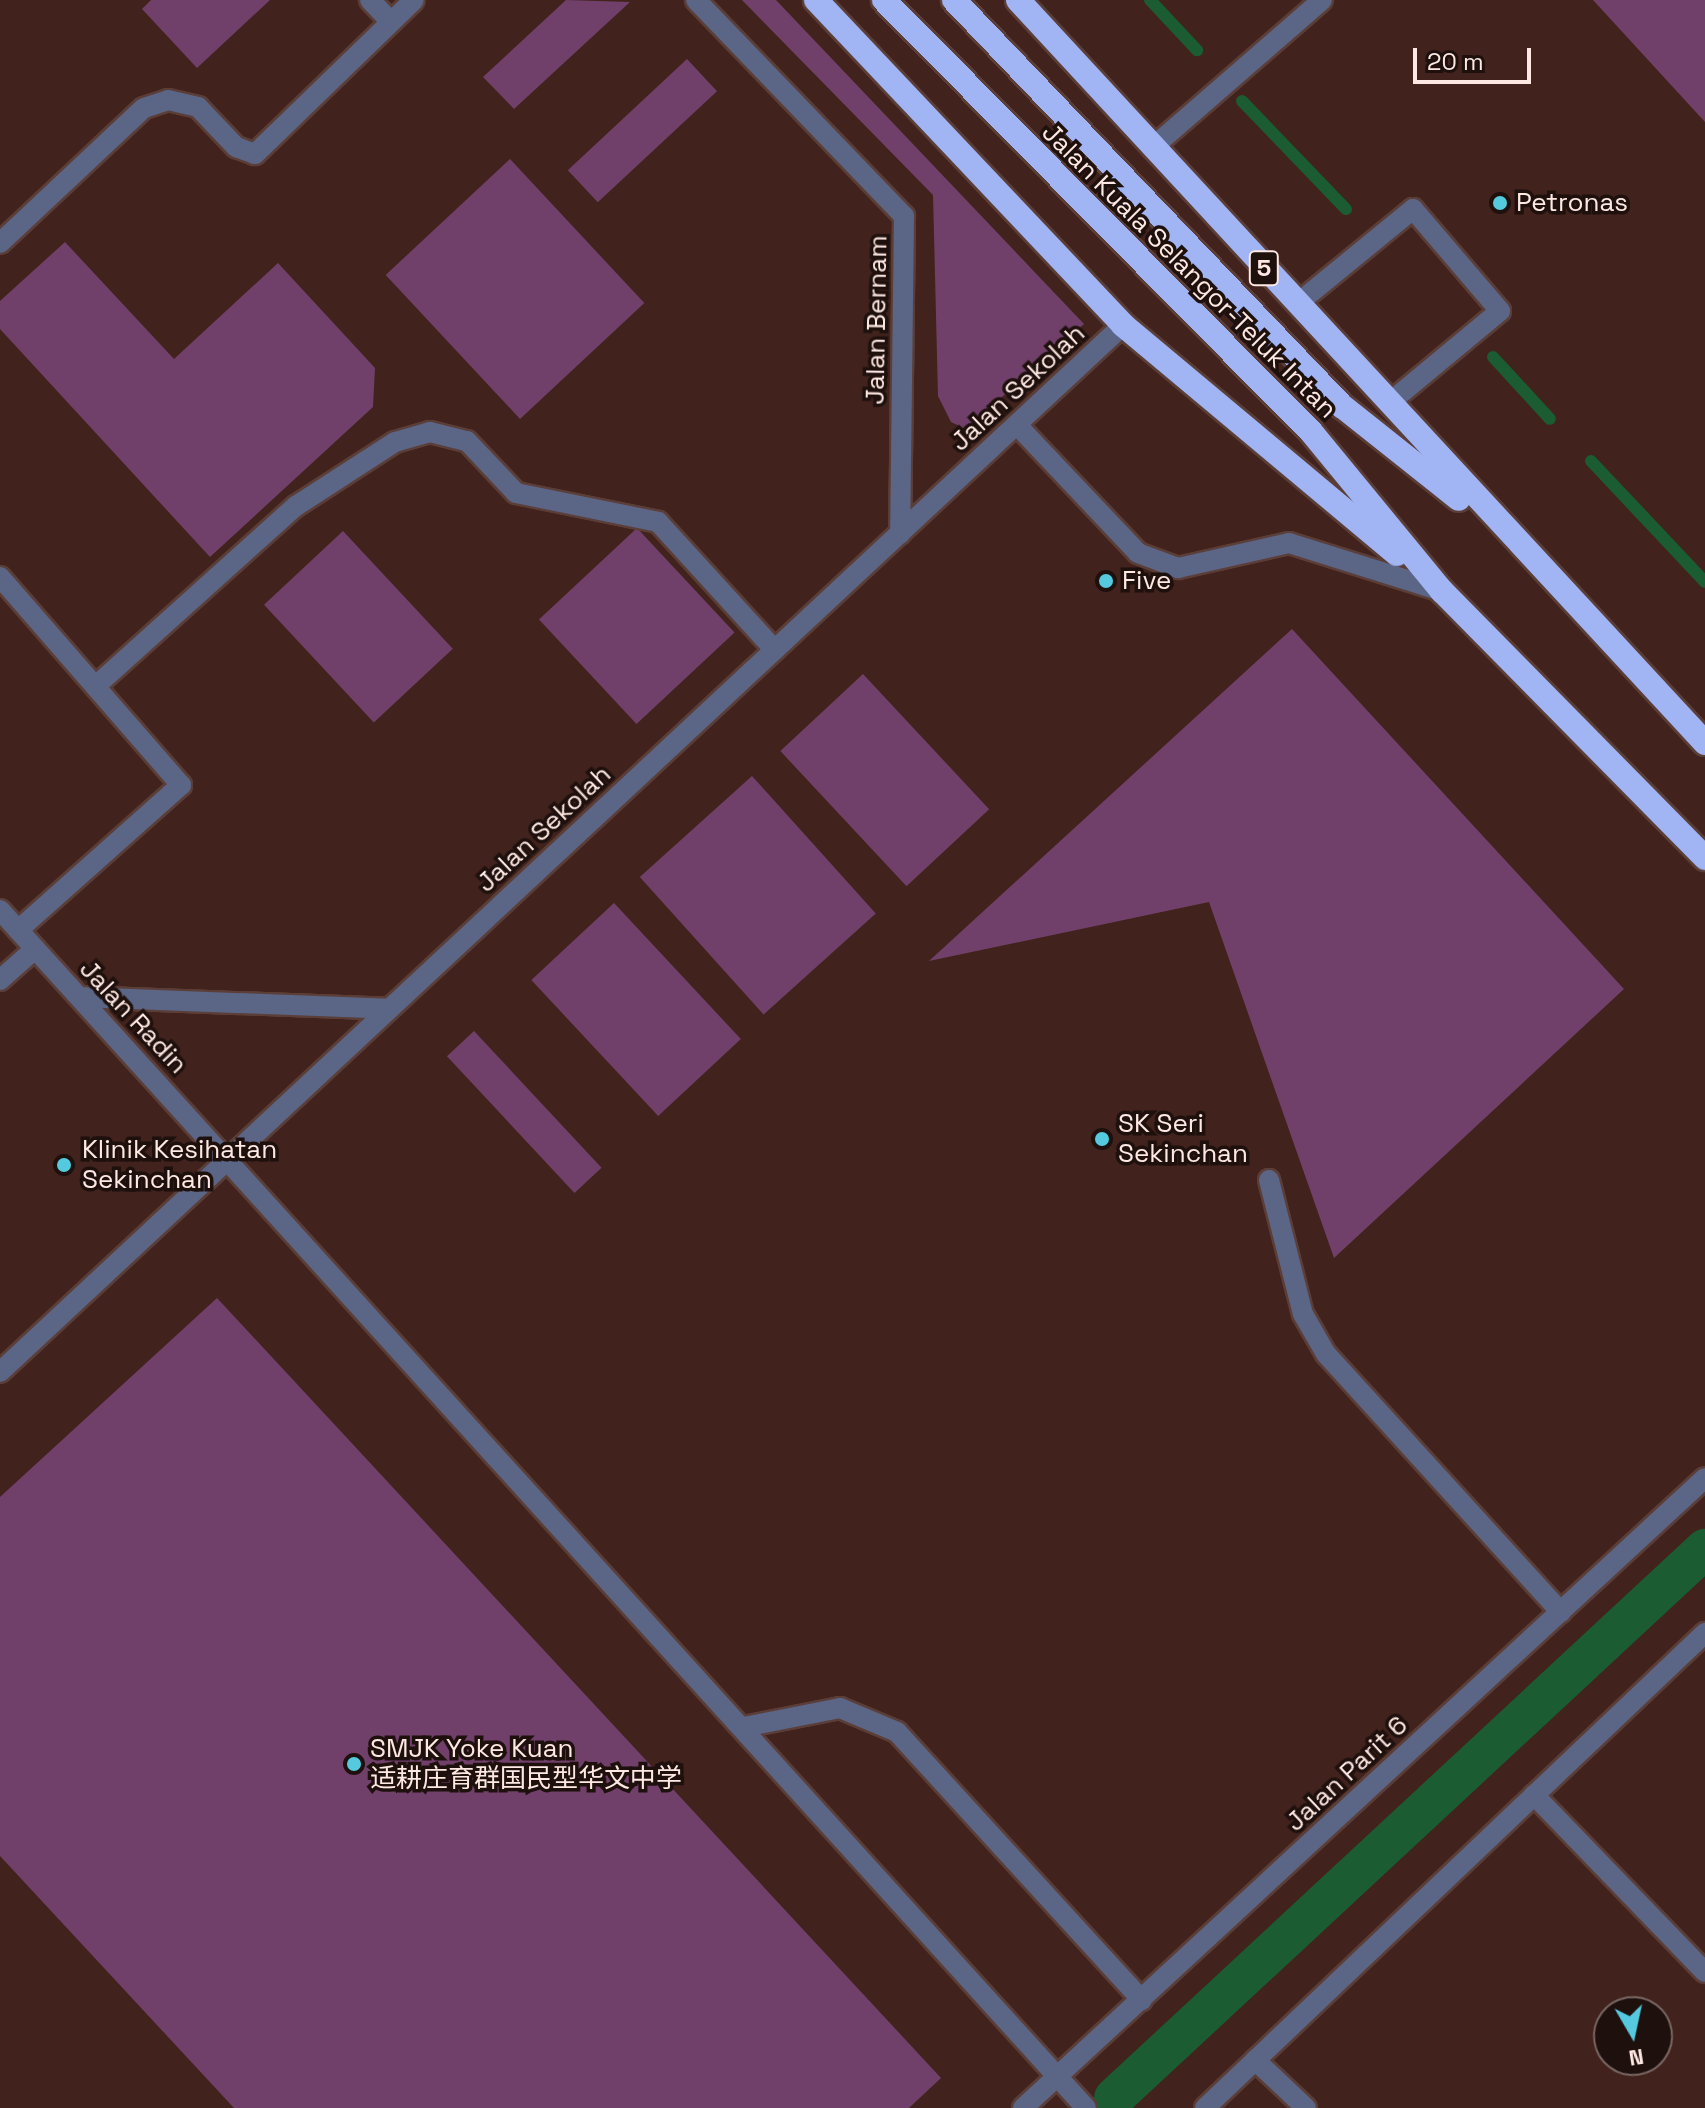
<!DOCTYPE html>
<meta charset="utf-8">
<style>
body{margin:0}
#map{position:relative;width:1705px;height:2108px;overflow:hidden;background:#41221c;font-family:"Space Grotesk","Noto Sans SC",sans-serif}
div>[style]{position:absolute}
.green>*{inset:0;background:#70406a;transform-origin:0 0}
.stream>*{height:12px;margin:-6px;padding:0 6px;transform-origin:6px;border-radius:6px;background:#1b5c32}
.canal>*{height:40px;margin:-20px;padding:0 20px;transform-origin:20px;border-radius:20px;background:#1b5c32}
.roads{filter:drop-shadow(2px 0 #5b3e38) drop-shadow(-2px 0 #5b3e38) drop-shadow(0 2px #5b3e38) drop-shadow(0 -2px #5b3e38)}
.minor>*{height:20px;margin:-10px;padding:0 10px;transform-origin:10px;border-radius:10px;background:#5b6586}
.highway>*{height:24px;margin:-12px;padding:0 12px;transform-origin:12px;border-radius:12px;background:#a1b5f5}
.dots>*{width:22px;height:22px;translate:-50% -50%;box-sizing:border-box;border:4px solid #1e100d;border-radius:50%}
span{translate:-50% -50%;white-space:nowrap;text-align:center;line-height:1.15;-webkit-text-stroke:7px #1e100d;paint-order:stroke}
.shield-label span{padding:2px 6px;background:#1e100d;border:2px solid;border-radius:6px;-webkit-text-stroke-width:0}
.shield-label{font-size:24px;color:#fee8e3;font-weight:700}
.poi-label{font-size:26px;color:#fee8e3}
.left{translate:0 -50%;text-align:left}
.street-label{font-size:26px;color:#fee8e3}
.north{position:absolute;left:1593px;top:1996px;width:80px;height:80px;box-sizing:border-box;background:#1e100d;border:2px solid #786663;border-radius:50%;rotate:171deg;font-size:22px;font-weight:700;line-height:32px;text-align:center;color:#fee8e3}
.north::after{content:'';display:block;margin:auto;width:28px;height:36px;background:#55cadf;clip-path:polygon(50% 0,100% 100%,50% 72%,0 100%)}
.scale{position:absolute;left:1413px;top:48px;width:118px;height:36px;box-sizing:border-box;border:4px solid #fee8e3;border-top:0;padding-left:10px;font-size:24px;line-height:28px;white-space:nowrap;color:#fee8e3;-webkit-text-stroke:6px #1e100d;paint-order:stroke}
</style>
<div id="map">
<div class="green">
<i style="clip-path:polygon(151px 0,270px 0,197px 68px,142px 9px)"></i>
<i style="clip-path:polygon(566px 0,630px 2px,514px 109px,483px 77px)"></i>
<i style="clip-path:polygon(742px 0,776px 0,1084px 324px,966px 429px,951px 422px,938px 396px,933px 195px)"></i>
<i style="clip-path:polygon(1593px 0,1705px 0,1705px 122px)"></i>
<i style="left:687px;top:59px;width:44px;height:163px;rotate:47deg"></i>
<i style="left:510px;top:159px;width:197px;height:170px;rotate:47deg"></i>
<i style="clip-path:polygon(65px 242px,174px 359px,278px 263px,375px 368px,373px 407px,210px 557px,0 329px,0 301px)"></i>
<i style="left:637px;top:528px;width:143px;height:134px;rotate:47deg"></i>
<i style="left:343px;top:531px;width:161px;height:108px;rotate:47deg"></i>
<i style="clip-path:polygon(1292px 629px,1624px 989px,1334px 1258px,1209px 902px,929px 961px)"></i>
<i style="left:863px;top:674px;width:185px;height:113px;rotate:47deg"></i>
<i style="left:752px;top:776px;width:185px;height:151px;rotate:48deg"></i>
<i style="left:614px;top:903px;width:186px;height:113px;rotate:47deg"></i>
<i style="left:474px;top:1031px;width:187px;height:37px;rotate:47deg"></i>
<i style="clip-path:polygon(217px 1298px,941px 2078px,909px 2108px,234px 2108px,0 1856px,0 1497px)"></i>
</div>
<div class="stream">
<i style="left:1150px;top:0;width:69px;rotate:46.8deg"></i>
<i style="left:1242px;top:101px;width:150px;rotate:46.1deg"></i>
<i style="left:1493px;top:357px;width:84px;rotate:47.4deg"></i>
<i style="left:1591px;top:461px;width:166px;rotate:46.7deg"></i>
</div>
<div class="canal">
<i style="left:1114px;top:2098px;width:807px;rotate:-42.89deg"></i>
</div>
<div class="roads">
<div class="minor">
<i style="left:370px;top:0;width:30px;rotate:46deg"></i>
<i style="left:696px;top:0;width:300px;rotate:46.1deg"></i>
<i style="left:904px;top:216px;width:318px;rotate:90.7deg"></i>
<i style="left:1152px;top:148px;width:225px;rotate:-41deg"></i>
<i style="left:0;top:243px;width:197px;rotate:-43.2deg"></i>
<i style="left:144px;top:108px;width:25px;rotate:-18deg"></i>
<i style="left:168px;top:100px;width:31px;rotate:13deg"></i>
<i style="left:198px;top:107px;width:55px;rotate:46.5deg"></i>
<i style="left:236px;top:147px;width:20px;rotate:20deg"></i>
<i style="left:255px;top:154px;width:221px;rotate:-44.1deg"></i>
<i style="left:1297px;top:304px;width:150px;rotate:-39.3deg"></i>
<i style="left:1413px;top:209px;width:134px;rotate:49.5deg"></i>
<i style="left:1500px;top:311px;width:144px;rotate:140.3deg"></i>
<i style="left:1017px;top:425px;width:176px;rotate:46.6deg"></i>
<i style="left:1138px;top:553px;width:43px;rotate:20.6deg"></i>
<i style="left:1178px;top:568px;width:114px;rotate:-12.7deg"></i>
<i style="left:1289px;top:543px;width:160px;rotate:17.4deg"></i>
<i style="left:0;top:577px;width:276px;rotate:49deg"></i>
<i style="left:181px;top:785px;width:218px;rotate:138.3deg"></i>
<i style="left:98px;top:684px;width:266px;rotate:-42deg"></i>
<i style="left:296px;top:506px;width:118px;rotate:-32.9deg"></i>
<i style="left:395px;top:442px;width:36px;rotate:-16deg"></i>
<i style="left:430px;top:432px;width:38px;rotate:14deg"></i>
<i style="left:467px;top:441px;width:71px;rotate:46.7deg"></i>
<i style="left:516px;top:493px;width:145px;rotate:11.5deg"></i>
<i style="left:658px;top:522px;width:173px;rotate:47.6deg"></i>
<i style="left:0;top:910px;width:1617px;rotate:47.81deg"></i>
<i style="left:0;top:980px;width:47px;rotate:-41.5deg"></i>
<i style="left:80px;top:997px;width:309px;rotate:2.2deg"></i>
<i style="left:1269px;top:1180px;width:138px;rotate:75.8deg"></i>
<i style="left:1303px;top:1314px;width:46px;rotate:60.1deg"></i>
<i style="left:1326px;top:1354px;width:349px;rotate:47.7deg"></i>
<i style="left:0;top:1372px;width:1535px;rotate:-42.99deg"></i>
<i style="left:744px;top:1727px;width:98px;rotate:-11.2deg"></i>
<i style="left:840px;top:1708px;width:62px;rotate:22.8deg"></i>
<i style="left:897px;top:1732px;width:363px;rotate:47.6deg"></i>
<i style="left:1534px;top:1795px;width:246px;rotate:46deg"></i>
<i style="left:1255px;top:2060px;width:70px;rotate:43.3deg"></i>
<i style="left:1023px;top:2108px;width:928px;rotate:-42.73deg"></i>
<i style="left:1205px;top:2108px;width:690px;rotate:-43.53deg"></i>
</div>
<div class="highway">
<i style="left:816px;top:0;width:447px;rotate:46.6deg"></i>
<i style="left:1123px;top:325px;width:357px;rotate:39.9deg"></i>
<i style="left:884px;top:0;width:609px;rotate:45.33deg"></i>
<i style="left:1312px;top:433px;width:205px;rotate:50.6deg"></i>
<i style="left:1442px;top:591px;width:375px;rotate:45.4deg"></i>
<i style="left:954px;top:0;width:562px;rotate:46.3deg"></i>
<i style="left:1342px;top:406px;width:149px;rotate:38.5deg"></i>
<i style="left:1018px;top:0;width:1012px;rotate:47.24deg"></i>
</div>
</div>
<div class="dots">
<i style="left:1500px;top:203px;background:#55cadf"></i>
<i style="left:1106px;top:581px;background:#55cadf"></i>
<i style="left:1102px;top:1139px;background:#55cadf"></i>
<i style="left:64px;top:1165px;background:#55cadf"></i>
<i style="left:354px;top:1764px;background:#55cadf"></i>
</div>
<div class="shield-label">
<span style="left:1264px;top:268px">5</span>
</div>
<div class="poi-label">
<span class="left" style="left:1516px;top:203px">Petronas</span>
<span class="left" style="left:1122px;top:581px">Five</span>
<span class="left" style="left:1118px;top:1139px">SK Seri<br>Sekinchan</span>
<span class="left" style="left:82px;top:1165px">Klinik Kesihatan<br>Sekinchan</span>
<span class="left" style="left:370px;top:1764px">SMJK Yoke Kuan<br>适耕庄育群国民型华文中学</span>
</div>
<div class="street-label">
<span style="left:1189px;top:271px;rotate:45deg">Jalan Kuala Selangor-Teluk Intan</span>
<span style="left:877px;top:320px;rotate:-89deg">Jalan Bernam</span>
<span style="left:1018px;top:388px;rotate:-43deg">Jalan Sekolah</span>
<span style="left:544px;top:829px;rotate:-43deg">Jalan Sekolah</span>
<span style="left:133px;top:1017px;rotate:47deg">Jalan Radin</span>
<span style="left:1347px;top:1774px;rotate:-43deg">Jalan Parit 6</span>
</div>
<div class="north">N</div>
<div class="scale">20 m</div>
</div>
